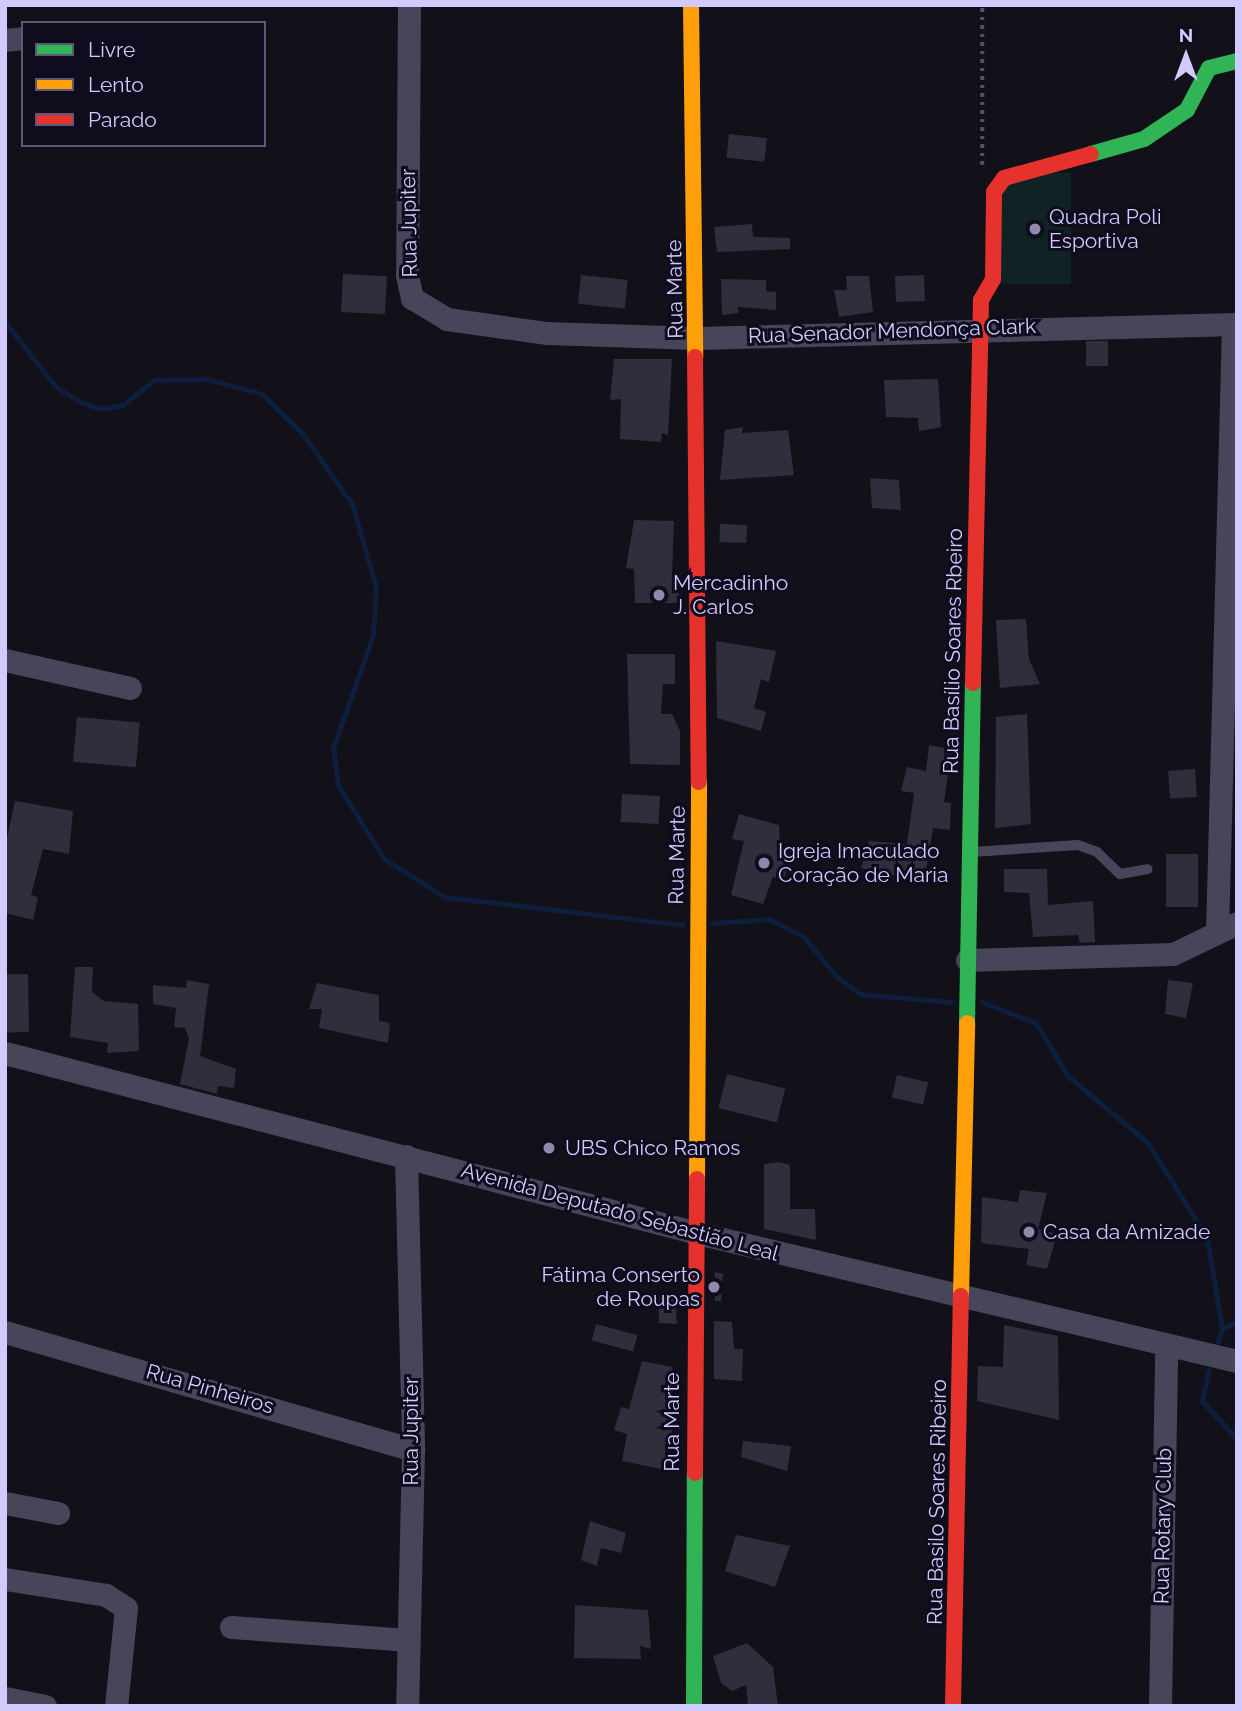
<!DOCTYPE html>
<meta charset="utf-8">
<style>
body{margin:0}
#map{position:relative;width:1242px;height:1711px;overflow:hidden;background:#121019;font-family:Raleway,sans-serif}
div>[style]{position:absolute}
.green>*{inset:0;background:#102324;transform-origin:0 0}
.stream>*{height:5px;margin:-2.5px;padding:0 2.5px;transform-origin:2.5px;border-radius:2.5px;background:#0d1f3c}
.building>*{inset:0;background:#302d3c;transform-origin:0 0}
.path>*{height:3.5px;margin-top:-1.75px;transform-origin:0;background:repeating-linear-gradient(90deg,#495763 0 3.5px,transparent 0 8.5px)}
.lane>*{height:10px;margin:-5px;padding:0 5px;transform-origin:5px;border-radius:5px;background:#46455a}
.street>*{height:23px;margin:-11.5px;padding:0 11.5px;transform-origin:11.5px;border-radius:11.5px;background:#46455a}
.fast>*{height:16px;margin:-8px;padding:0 8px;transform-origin:8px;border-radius:8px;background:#30b455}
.slow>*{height:16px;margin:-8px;padding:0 8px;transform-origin:8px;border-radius:8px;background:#ff9f0a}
.jam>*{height:16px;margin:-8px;padding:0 8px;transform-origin:8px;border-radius:8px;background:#e5322d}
.dots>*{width:19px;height:19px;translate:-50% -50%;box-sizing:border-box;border:4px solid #0f0c1d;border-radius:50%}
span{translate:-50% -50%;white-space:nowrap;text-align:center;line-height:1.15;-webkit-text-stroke:6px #0f0c1d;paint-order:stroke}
.poi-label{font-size:21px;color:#d0cafd}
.left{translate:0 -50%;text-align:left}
.right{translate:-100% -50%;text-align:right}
.street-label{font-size:21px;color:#d0cafd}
.frame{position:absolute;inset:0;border:7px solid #d0cafd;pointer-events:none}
.legend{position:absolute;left:21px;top:21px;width:245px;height:126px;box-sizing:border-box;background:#0f0c1d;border:2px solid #5c5877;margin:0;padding:9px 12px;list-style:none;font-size:21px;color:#d0cafd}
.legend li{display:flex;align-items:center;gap:14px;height:35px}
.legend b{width:35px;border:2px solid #5c5877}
.north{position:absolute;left:1151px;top:21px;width:70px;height:70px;-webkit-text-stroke:5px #0f0c1d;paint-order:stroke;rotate:0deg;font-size:19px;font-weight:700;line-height:28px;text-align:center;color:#d0cafd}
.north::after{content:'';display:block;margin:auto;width:24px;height:32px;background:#d0cafd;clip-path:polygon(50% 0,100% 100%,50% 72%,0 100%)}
</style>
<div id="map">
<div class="green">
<i style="left:1071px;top:173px;width:111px;height:72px;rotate:90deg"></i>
</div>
<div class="stream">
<i style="left:5px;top:322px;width:83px;rotate:51.9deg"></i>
<i style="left:56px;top:387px;width:28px;rotate:32deg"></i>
<i style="left:80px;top:402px;width:23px;rotate:18deg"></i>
<i style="left:102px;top:409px;width:21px;rotate:-11deg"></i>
<i style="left:123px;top:405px;width:40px;rotate:-39deg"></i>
<i style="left:154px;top:380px;width:53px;rotate:-1.1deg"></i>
<i style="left:207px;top:379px;width:57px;rotate:15.3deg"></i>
<i style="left:262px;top:394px;width:56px;rotate:44.3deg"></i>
<i style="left:302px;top:433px;width:87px;rotate:54.8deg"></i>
<i style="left:352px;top:504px;width:86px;rotate:73.9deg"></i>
<i style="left:376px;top:587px;width:48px;rotate:93.6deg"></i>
<i style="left:373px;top:635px;width:120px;rotate:109.5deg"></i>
<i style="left:333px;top:748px;width:37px;rotate:82deg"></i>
<i style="left:338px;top:785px;width:87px;rotate:58.1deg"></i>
<i style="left:384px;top:859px;width:72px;rotate:31.9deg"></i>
<i style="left:445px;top:897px;width:239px;rotate:6.7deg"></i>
<i style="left:712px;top:923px;width:57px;rotate:-4deg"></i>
<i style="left:769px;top:919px;width:38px;rotate:27deg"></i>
<i style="left:803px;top:936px;width:52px;rotate:50.5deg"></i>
<i style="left:836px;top:976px;width:31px;rotate:36deg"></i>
<i style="left:861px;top:994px;width:90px;rotate:5.1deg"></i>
<i style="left:982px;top:1002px;width:58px;rotate:21.3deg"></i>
<i style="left:1036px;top:1023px;width:62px;rotate:58.9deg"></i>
<i style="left:1068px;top:1076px;width:104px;rotate:39.9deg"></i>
<i style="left:1148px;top:1143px;width:112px;rotate:58.2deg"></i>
<i style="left:1207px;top:1238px;width:92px;rotate:80.6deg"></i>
<i style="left:1222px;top:1329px;width:13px;rotate:108deg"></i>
<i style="left:1222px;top:1329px;width:17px;rotate:-28deg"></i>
<i style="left:1209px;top:1370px;width:32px;rotate:103deg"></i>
<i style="left:1202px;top:1401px;width:52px;rotate:47.4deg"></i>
</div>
<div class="building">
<i style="left:729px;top:134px;width:38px;height:24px;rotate:6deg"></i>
<i style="clip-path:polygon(752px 224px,753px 237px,790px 238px,790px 249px,717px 252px,714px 227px)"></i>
<i style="left:343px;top:274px;width:44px;height:38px;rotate:3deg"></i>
<i style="left:581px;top:275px;width:47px;height:29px;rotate:6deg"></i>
<i style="left:924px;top:275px;width:26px;height:29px;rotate:88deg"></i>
<i style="clip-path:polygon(846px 276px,869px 276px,873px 312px,839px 317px,834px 290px,847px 290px)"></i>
<i style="clip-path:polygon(721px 279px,766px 280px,766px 291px,776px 292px,776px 310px,738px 307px,738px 313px,722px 315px)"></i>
<i style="left:1108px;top:341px;width:25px;height:22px;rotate:90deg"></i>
<i style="clip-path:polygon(614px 359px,672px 359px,668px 435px,662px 433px,661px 442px,620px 439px,621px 399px,610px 400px)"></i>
<i style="clip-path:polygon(938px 379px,941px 427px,919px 431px,918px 418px,886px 417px,884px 380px)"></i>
<i style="clip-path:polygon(743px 427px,742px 433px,788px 430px,794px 475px,720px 480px,725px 430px)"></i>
<i style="clip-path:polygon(870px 478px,899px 480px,901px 510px,872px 508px)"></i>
<i style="clip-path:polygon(634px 520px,674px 521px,672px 576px,679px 576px,679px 603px,635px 603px,634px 569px,626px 568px)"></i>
<i style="left:720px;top:524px;width:27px;height:18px;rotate:2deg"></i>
<i style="clip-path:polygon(1026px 619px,1029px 659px,1040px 684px,1000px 688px,996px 620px)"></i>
<i style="clip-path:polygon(716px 641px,776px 651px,769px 682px,761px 679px,754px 708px,766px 712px,761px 731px,717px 718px)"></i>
<i style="clip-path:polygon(627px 654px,675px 654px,675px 684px,663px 684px,661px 714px,672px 714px,680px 731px,680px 765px,630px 764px)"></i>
<i style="clip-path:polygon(1027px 714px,1031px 824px,995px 828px,996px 717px)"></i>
<i style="left:77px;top:717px;width:63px;height:45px;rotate:5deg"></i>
<i style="clip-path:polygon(929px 745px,952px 749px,944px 802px,951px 803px,950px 830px,933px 828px,924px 882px,861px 868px,869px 841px,907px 844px,914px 793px,901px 791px,907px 767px,926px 771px)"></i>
<i style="left:1195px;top:769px;width:28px;height:27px;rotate:86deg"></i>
<i style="left:622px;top:794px;width:38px;height:28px;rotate:3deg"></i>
<i style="clip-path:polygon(15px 801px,73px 811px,69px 854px,43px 849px,31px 895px,38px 897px,33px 920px,5px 913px,5px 847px)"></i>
<i style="clip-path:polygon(739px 814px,779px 825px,780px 853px,791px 856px,784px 879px,773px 877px,763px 904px,731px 895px,744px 841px,732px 839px)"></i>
<i style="left:1166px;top:854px;width:32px;height:53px"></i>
<i style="clip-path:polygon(1004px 869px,1047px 869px,1048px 905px,1093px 901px,1095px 942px,1080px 943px,1078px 935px,1033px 937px,1029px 893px,1004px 892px)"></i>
<i style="clip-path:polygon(75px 967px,93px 967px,92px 992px,104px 1001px,138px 1004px,139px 1051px,107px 1053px,108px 1043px,70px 1037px)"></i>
<i style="left:28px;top:974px;width:58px;height:23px;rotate:89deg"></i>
<i style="clip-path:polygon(187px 980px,209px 984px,200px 1056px,236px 1069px,234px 1088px,218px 1086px,217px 1094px,180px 1084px,189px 1038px,185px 1028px,174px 1027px,176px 1008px,153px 1004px,153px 985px,186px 988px)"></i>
<i style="clip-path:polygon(1168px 980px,1193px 983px,1186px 1018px,1165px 1014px)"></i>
<i style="clip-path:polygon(317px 983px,379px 995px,379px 1021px,390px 1023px,388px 1043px,319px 1028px,322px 1009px,309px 1009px)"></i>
<i style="left:727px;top:1074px;width:60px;height:35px;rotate:14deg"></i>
<i style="left:897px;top:1075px;width:32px;height:23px;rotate:13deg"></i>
<i style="clip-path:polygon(779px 1162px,790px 1165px,790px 1209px,815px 1209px,816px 1240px,764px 1229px,764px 1164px)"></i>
<i style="clip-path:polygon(1020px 1190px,1047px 1193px,1038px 1229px,1057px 1234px,1047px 1269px,1026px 1265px,1029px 1249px,981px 1243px,982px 1197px,1018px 1202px)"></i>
<i style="clip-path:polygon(715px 1272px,723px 1274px,721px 1301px,715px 1301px)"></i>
<i style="clip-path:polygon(659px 1295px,675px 1296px,677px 1324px,659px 1323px)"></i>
<i style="clip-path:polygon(714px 1321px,732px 1322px,734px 1349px,743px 1349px,742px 1381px,714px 1379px)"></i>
<i style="left:596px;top:1324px;width:43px;height:17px;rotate:15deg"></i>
<i style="clip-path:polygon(1004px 1325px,1058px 1336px,1059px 1420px,977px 1401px,978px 1366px,1003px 1367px)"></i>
<i style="clip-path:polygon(642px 1361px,673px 1367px,669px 1390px,677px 1398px,666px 1470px,622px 1461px,627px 1434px,614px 1430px,621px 1407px,629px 1409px)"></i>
<i style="clip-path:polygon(743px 1441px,791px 1446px,787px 1471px,741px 1457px)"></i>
<i style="clip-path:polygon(590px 1521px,626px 1533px,621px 1553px,601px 1548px,597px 1566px,581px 1560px)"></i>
<i style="clip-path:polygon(736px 1535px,790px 1546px,775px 1587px,725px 1571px)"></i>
<i style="clip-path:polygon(575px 1605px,648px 1610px,651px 1649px,640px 1646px,641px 1659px,574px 1658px)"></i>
<i style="clip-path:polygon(747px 1643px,773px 1667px,778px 1706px,748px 1706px,746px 1685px,732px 1691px,721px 1683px,713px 1656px)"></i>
</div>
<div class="path">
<i style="left:982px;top:165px;width:160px;rotate:-90deg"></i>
</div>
<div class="lane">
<i style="left:972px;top:852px;width:106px;rotate:-3.8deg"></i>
<i style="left:1078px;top:845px;width:20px;rotate:20deg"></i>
<i style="left:1097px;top:852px;width:32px;rotate:44deg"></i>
<i style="left:1120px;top:874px;width:28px;rotate:-10deg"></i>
</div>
<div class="street">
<i style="left:409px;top:5px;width:270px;rotate:90.4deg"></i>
<i style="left:407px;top:275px;width:24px;rotate:78deg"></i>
<i style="left:412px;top:298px;width:41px;rotate:31deg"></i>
<i style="left:447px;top:319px;width:101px;rotate:8deg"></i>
<i style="left:547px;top:333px;width:150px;rotate:1.9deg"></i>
<i style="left:697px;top:338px;width:540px;rotate:-1.49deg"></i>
<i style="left:5px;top:40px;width:18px;rotate:-6deg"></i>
<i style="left:5px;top:660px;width:128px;rotate:12.6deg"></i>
<i style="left:1217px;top:932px;width:608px;rotate:-88.49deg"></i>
<i style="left:967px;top:960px;width:206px;rotate:-1.7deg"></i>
<i style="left:1173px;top:954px;width:71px;rotate:-25.8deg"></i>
<i style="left:5px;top:1053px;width:711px;rotate:14.58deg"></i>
<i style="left:693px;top:1232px;width:559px;rotate:13.34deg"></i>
<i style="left:406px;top:1156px;width:294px;rotate:88.6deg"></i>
<i style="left:413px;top:1450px;width:256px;rotate:91.3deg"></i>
<i style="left:5px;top:1332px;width:425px;rotate:16.1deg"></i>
<i style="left:5px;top:1503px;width:54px;rotate:10.7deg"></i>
<i style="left:5px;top:1579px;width:102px;rotate:9deg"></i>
<i style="left:106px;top:1595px;width:24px;rotate:33deg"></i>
<i style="left:126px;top:1608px;width:99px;rotate:95.8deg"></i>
<i style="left:231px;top:1627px;width:176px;rotate:4.2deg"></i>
<i style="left:5px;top:1698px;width:41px;rotate:11.3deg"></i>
<i style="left:1160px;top:1706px;width:361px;rotate:-89deg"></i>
</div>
<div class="fast">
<i style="left:1091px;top:154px;width:55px;rotate:-15.8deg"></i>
<i style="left:1144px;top:139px;width:52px;rotate:-34deg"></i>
<i style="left:1187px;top:110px;width:47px;rotate:-62.4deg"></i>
<i style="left:1209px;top:68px;width:29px;rotate:-14deg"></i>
<i style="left:967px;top:1023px;width:340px;rotate:-89deg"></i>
<i style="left:694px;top:1706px;width:233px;rotate:-89.8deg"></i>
</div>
<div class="slow">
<i style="left:691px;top:5px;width:352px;rotate:89.3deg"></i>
<i style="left:697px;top:1179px;width:397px;rotate:-89.7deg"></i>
<i style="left:961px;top:1296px;width:273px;rotate:-88.7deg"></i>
</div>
<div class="jam">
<i style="left:695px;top:357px;width:425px;rotate:89.5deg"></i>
<i style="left:973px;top:683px;width:383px;rotate:-88.8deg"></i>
<i style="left:981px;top:300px;width:24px;rotate:-60deg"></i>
<i style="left:993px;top:279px;width:87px;rotate:-89.3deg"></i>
<i style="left:994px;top:192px;width:17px;rotate:-54deg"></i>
<i style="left:1004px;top:178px;width:90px;rotate:-15.4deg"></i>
<i style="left:695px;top:1473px;width:294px;rotate:-89.6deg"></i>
<i style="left:953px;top:1706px;width:410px;rotate:-88.9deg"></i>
</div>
<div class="dots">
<i style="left:1035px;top:229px;background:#8e89ad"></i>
<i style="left:659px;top:595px;background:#8e89ad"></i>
<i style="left:764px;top:863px;background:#8e89ad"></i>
<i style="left:549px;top:1148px;background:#8e89ad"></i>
<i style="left:1029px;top:1232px;background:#8e89ad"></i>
<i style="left:714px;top:1287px;background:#8e89ad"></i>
</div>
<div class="poi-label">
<span class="left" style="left:1049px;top:229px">Quadra Poli<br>Esportiva</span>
<span class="left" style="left:673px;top:595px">Mercadinho<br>J. Carlos</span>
<span class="left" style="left:778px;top:863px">Igreja Imaculado<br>Coração de Maria</span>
<span class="left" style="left:565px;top:1148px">UBS Chico Ramos</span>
<span class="left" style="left:1043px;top:1232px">Casa da Amizade</span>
<span class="right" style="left:700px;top:1287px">Fátima Conserto<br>de Roupas</span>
</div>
<div class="street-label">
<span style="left:409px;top:223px;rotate:-91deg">Rua Jupiter</span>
<span style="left:675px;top:289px;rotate:-91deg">Rua Marte</span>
<span style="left:892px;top:331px;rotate:-2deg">Rua Senador Mendonça Clark</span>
<span style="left:953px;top:651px;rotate:-89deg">Rua Basílio Soares Rbeiro</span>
<span style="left:677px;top:855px;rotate:-89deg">Rua Marte</span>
<span style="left:620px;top:1212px;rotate:15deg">Avenida Deputado Sebastião Leal</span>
<span style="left:210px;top:1389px;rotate:16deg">Rua Pinheiros</span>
<span style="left:672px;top:1422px;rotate:-90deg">Rua Marte</span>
<span style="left:411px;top:1431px;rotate:-90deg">Rua Jupiter</span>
<span style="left:937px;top:1502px;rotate:-89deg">Rua Basilo Soares Ribeiro</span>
<span style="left:1163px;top:1526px;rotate:-89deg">Rua Rotary Club</span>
</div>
<div class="frame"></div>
<ul class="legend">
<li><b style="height:9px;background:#30b455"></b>Livre</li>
<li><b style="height:9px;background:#ff9f0a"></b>Lento</li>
<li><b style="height:9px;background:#e5322d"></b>Parado</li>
</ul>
<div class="north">N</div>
</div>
